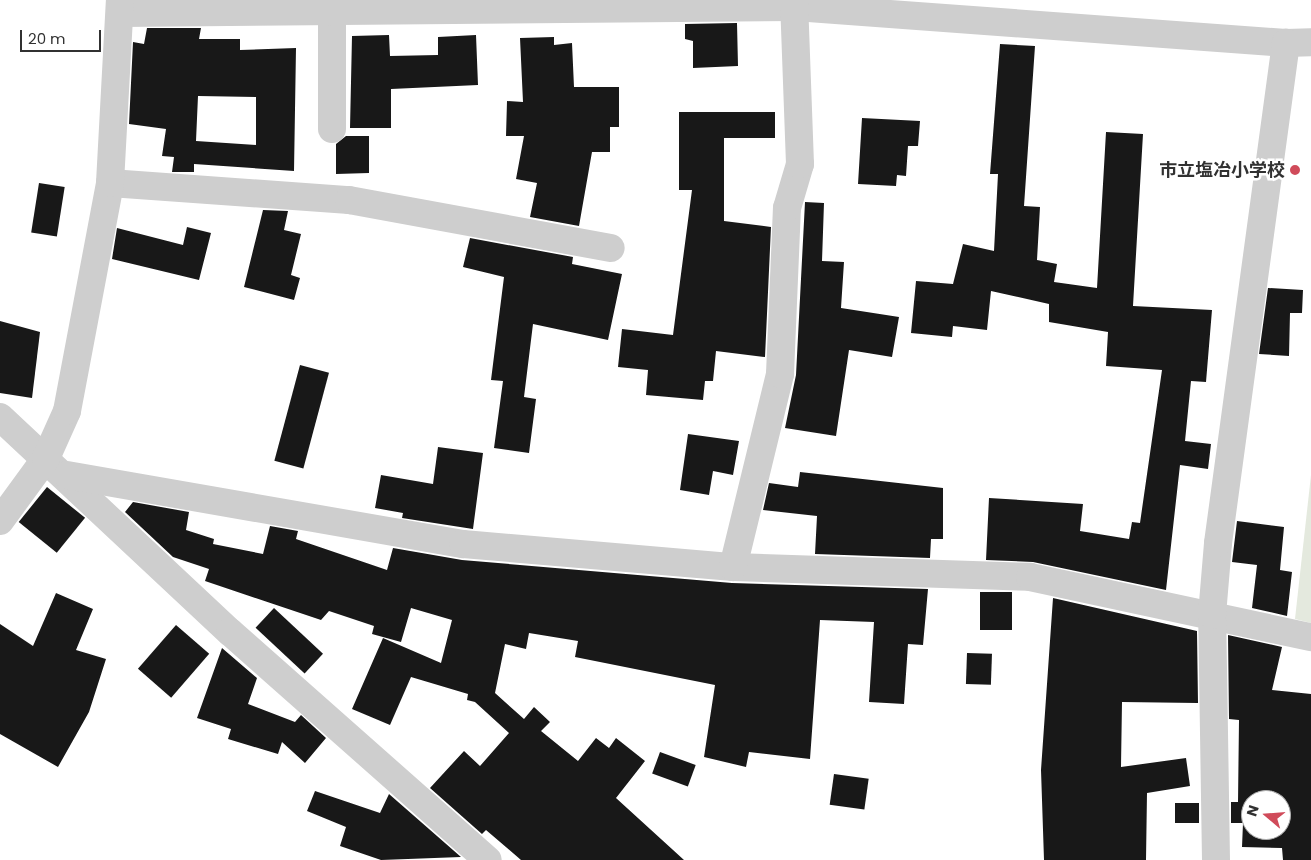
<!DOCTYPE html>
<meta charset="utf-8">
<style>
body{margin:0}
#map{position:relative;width:1311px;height:860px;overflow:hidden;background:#fff;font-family:Poppins,"Noto Sans JP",sans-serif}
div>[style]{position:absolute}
.green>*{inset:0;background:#e4e9de}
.building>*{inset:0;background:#181818;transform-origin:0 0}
.minor>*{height:28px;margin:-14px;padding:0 14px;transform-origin:14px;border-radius:14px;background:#cecece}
.dots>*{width:14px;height:14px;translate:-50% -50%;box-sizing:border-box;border:2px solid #fff;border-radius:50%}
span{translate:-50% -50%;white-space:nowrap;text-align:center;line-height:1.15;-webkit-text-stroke:5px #fff;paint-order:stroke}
.poi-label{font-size:18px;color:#313131;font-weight:700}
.right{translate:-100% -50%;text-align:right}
.north{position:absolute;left:1241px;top:790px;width:50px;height:50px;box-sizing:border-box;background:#fff;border:1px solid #adadad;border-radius:50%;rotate:288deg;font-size:14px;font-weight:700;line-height:20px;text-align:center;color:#313131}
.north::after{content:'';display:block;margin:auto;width:18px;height:22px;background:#d04b5a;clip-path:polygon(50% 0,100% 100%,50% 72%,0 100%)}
.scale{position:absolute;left:20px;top:30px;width:81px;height:22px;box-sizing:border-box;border:2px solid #313131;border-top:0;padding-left:6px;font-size:15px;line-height:18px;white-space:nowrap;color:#313131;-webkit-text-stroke:4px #fff;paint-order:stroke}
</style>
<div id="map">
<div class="green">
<i style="clip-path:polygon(1311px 475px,1311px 623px,1295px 619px)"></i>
</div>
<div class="building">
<i style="clip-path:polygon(737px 23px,738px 66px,693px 68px,693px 41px,685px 39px,685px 24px)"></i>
<i style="clip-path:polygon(evenodd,147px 28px,201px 28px,199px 39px,240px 39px,240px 50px,296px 48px,294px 171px,194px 164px,194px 172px,172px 172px,174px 157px,162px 156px,166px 129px,129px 124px,133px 42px,144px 44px,147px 28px,198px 96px,256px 97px,256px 145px,196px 141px,198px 96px)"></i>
<i style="clip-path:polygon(389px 35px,390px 56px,438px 55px,438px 37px,476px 35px,478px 85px,391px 89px,391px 128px,350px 128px,352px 36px)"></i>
<i style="clip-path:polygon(554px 37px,554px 45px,572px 43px,574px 87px,619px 87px,619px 127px,610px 127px,610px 152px,592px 152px,579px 226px,530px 217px,537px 183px,516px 179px,524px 136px,506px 136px,507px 101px,523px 102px,520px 38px)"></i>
<i style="clip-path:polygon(1000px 44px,1035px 46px,1024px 206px,1040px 207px,1037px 260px,1057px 264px,1054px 282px,1097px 288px,1106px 132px,1143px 134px,1133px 306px,1212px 310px,1206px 382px,1191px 381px,1185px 441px,1211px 444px,1208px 469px,1180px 465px,1166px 590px,1033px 562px,986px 560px,989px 498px,1083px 504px,1080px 531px,1129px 539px,1132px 522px,1140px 523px,1162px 370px,1106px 366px,1108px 332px,1049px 322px,1049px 304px,991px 291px,987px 330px,953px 326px,952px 337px,911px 333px,916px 281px,953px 284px,963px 244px,994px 251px,998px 174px,990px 174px)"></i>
<i style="clip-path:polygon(679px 112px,775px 112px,775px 138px,724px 138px,724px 221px,771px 227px,765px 357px,716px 351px,713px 381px,705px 381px,703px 400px,646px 395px,648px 370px,618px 367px,622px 329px,673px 335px,692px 190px,679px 190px)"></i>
<i style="clip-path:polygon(862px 118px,920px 121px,918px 146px,908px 146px,906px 176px,897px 175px,896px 186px,858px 184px)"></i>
<i style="clip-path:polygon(346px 136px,369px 136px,369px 173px,336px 174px,336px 144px)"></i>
<i style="left:39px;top:183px;width:26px;height:50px;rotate:9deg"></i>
<i style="clip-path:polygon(805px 202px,824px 203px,822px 261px,844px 262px,841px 308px,899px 317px,892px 357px,849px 350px,836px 436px,785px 428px,796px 375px)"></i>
<i style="clip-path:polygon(263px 210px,288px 211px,284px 230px,301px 234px,291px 275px,300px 278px,294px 300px,244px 287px)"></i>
<i style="clip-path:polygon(187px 227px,211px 233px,199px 280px,112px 259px,117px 228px,183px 245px)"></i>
<i style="clip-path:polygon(470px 238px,573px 257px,572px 264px,622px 274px,608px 340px,533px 324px,524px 397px,536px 399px,529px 453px,494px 448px,503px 381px,491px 380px,504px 277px,463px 267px)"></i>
<i style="clip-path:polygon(1268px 288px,1303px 290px,1302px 313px,1290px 313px,1289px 356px,1259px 354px)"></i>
<i style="clip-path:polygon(0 321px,40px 332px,32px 398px,0 393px)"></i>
<i style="left:300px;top:365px;width:30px;height:99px;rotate:15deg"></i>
<i style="clip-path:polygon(688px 434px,739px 441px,733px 475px,713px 471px,709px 495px,680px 490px)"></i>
<i style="clip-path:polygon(438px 447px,483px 453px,473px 529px,402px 518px,403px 513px,375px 508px,381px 475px,433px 484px)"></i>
<i style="clip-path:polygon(800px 472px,943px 488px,943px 539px,931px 539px,930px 558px,815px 554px,817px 516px,763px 510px,769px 483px,798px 487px)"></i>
<i style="left:47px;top:487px;width:49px;height:45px;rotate:39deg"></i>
<i style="clip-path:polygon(133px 502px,189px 512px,186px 530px,214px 539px,213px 544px,263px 554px,270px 526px,298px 531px,296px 539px,387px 570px,393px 548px,462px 560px,732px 583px,928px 589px,923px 645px,908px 644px,904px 704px,869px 702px,874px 622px,820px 620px,810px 759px,749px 752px,746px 767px,704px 757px,715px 685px,575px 657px,578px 641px,529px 633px,526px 649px,505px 644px,495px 693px,524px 719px,534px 707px,550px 722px,541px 731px,578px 761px,596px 738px,609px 748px,616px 738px,645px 761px,616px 798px,684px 860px,521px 860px,486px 830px,482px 834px,430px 788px,464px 751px,480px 766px,509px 733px,475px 702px,467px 700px,468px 694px,411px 677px,390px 725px,352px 709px,383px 638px,441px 663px,452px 620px,411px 608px,401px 642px,372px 634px,374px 626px,329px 611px,321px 620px,205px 581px,209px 569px,173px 557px,125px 512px)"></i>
<i style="clip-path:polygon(1237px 521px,1284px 527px,1280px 570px,1292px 572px,1287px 616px,1252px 608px,1257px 565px,1232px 562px)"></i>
<i style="left:980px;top:592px;width:32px;height:38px"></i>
<i style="clip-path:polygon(56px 593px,93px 609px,76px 650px,106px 659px,89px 712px,58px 767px,0 734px,0 624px,33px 646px)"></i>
<i style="clip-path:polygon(1053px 598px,1197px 631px,1198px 703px,1122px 702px,1121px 767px,1186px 758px,1190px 786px,1147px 793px,1146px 860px,1044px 860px,1041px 770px)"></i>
<i style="left:274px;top:608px;width:67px;height:27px;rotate:43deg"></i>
<i style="left:176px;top:625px;width:44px;height:58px;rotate:41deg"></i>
<i style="clip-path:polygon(evenodd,1228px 635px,1282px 647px,1272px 690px,1311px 694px,1311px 860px,1283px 860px,1282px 848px,1242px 847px,1243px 823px,1231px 823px,1231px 802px,1238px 802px,1239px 720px,1229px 719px,1228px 635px,1251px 800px,1281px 800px,1281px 830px,1251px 830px,1251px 800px)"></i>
<i style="clip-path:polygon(222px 648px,257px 678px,248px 704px,295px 722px,301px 715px,326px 738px,305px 763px,282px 742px,278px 754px,228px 739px,231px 729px,197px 718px)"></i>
<i style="left:967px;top:653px;width:25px;height:31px;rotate:2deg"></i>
<i style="left:660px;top:752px;width:38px;height:23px;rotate:20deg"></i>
<i style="left:834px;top:774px;width:35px;height:31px;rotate:8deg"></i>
<i style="clip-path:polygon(315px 791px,380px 813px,389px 794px,461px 857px,381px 860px,340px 846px,346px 827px,307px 811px)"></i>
<i style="left:1175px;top:803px;width:24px;height:20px"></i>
</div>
<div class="minor">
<i style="left:332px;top:12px;width:117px;rotate:90deg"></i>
<i style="left:121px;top:13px;width:674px;rotate:-0.51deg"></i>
<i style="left:795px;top:7px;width:492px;rotate:4.2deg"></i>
<i style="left:1286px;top:43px;width:25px;rotate:-2deg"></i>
<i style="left:110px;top:183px;width:240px;rotate:4.1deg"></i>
<i style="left:349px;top:200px;width:266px;rotate:10.4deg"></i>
<i style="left:0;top:417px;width:315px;rotate:43.1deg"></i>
<i style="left:230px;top:632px;width:344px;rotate:41.5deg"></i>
<i style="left:67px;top:475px;width:402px;rotate:9.9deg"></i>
<i style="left:463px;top:544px;width:271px;rotate:4.9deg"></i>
<i style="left:733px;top:567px;width:297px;rotate:1.9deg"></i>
<i style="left:1030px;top:577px;width:287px;rotate:12.1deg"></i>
<i style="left:0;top:521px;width:78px;rotate:-53.9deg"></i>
<i style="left:46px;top:458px;width:51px;rotate:-65.9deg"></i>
<i style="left:67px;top:411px;width:232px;rotate:-79.3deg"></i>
<i style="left:110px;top:183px;width:183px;rotate:-86.9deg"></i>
<i style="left:733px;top:567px;width:199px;rotate:-76.3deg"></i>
<i style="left:780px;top:374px;width:166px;rotate:-87.6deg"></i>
<i style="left:787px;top:208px;width:46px;rotate:-73.5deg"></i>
<i style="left:800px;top:164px;width:164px;rotate:-92.1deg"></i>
<i style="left:1216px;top:860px;width:245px;rotate:-90.9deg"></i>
<i style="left:1212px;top:615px;width:72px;rotate:-85.2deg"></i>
<i style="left:1218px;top:543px;width:505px;rotate:-82.26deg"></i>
</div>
<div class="dots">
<i style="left:1295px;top:170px;background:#d04b5a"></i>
</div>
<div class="poi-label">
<span class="right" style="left:1285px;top:170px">市立塩冶小学校</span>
</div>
<div class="north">N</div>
<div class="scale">20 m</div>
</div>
